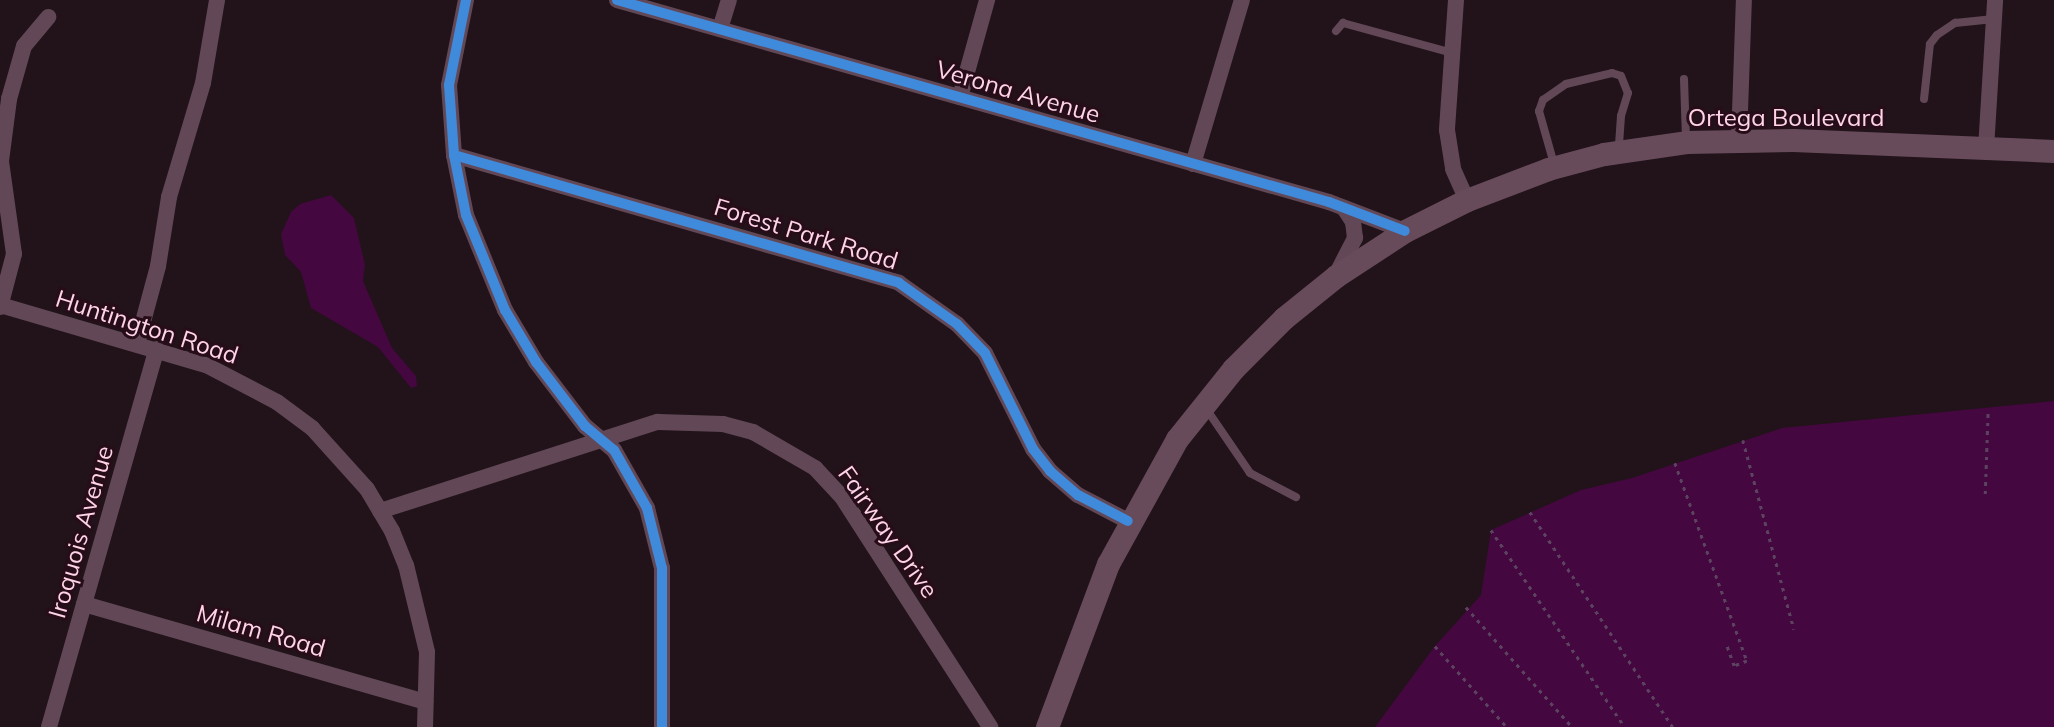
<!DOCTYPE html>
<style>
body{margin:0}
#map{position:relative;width:2054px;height:727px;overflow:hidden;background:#211319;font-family:Mulish,sans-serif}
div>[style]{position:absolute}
.water>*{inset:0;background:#440740}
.path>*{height:2.5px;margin-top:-1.25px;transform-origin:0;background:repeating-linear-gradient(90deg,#5c4360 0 3.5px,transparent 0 8.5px)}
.service>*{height:8px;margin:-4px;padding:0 4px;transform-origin:4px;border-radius:4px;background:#624856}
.minor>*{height:16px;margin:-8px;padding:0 8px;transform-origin:8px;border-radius:8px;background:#624856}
.secondary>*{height:23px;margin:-11.5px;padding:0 11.5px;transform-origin:11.5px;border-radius:11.5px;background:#684b5a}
.cycleway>*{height:10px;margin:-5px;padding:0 5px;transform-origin:5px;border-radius:5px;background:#408adc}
span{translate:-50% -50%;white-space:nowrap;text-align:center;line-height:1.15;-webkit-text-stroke:6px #270d18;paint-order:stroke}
.street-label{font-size:24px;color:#ffd4e8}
</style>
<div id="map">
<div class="water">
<i style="clip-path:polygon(331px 195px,354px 218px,365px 265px,363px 281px,392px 348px,416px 376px,417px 386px,411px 388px,378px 347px,311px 308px,301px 272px,285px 255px,281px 234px,291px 212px,300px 204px)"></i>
<i style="clip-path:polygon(2054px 401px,2054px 727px,1375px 727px,1435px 646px,1481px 595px,1491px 530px,1581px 490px,1632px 478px,1782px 428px)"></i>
</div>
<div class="path">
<i style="left:1743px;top:440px;width:196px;rotate:74.9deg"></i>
<i style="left:1675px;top:463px;width:211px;rotate:70deg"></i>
<i style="left:1747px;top:661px;width:14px;rotate:159deg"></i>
<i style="left:1734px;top:666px;width:23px;rotate:-110deg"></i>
<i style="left:1985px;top:494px;width:84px;rotate:-88deg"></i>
<i style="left:1530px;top:512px;width:258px;rotate:56.4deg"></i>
<i style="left:1491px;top:530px;width:238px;rotate:55.8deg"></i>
<i style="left:1466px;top:607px;width:160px;rotate:48.5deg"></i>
<i style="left:1435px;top:646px;width:108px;rotate:48.4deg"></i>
</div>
<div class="service">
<i style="left:1336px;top:31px;width:11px;rotate:-49deg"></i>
<i style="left:1343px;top:23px;width:114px;rotate:15.3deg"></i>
<i style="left:1684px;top:79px;width:60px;rotate:88.1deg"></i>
<i style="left:1924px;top:99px;width:55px;rotate:-83.8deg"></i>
<i style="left:1930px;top:44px;width:11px;rotate:-52deg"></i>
<i style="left:1937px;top:35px;width:22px;rotate:-34deg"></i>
<i style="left:1955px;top:23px;width:39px;rotate:-6deg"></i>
<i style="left:1554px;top:164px;width:55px;rotate:-105.8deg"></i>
<i style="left:1539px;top:111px;width:12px;rotate:-70deg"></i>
<i style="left:1543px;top:100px;width:28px;rotate:-35deg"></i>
<i style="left:1566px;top:84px;width:47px;rotate:-13.4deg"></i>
<i style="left:1612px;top:73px;width:9px;rotate:18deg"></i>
<i style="left:1621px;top:76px;width:18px;rotate:68deg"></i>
<i style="left:1628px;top:93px;width:24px;rotate:107deg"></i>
<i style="left:1621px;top:116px;width:32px;rotate:94deg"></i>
<i style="left:1205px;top:407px;width:80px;rotate:55.7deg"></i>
<i style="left:1250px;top:473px;width:52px;rotate:27.6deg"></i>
</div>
<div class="minor">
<i style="left:466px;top:0;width:87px;rotate:101.3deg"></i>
<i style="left:449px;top:85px;width:70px;rotate:85.9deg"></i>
<i style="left:454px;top:155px;width:61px;rotate:78.7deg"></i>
<i style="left:466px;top:215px;width:103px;rotate:67.7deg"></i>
<i style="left:505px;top:310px;width:61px;rotate:59.2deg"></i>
<i style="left:536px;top:362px;width:81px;rotate:52.6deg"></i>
<i style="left:585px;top:426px;width:38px;rotate:40deg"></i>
<i style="left:614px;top:450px;width:67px;rotate:60.4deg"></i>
<i style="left:647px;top:508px;width:62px;rotate:76deg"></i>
<i style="left:662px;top:568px;width:159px;rotate:90deg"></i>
<i style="left:617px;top:0;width:740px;rotate:15.84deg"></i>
<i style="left:1329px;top:202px;width:81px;rotate:20.9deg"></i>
<i style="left:1456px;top:0;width:130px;rotate:94deg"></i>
<i style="left:1447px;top:130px;width:39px;rotate:81deg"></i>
<i style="left:1453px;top:169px;width:34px;rotate:66deg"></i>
<i style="left:720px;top:29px;width:30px;rotate:-73deg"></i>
<i style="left:960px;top:97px;width:101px;rotate:-74.4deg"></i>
<i style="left:1739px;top:140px;width:140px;rotate:-88deg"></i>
<i style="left:1986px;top:149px;width:149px;rotate:-86.5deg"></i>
<i style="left:454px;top:155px;width:463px;rotate:16deg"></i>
<i style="left:899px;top:283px;width:71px;rotate:35.3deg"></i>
<i style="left:957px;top:324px;width:40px;rotate:46deg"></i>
<i style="left:985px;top:353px;width:107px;rotate:63.4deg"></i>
<i style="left:1033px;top:449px;width:28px;rotate:52deg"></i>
<i style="left:1050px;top:471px;width:37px;rotate:41deg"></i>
<i style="left:1078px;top:495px;width:56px;rotate:27.5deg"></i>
<i style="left:1193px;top:164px;width:171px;rotate:-73.4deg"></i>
<i style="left:1336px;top:275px;width:42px;rotate:-62.8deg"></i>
<i style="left:1355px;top:238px;width:16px;rotate:-97deg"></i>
<i style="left:1353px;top:222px;width:17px;rotate:-123deg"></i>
<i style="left:0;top:305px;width:217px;rotate:16.3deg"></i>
<i style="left:208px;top:366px;width:78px;rotate:27.6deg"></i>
<i style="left:277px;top:402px;width:44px;rotate:36.6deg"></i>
<i style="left:312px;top:428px;width:82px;rotate:48deg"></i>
<i style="left:367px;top:489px;width:49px;rotate:59.2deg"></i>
<i style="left:392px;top:531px;width:37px;rotate:68deg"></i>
<i style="left:406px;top:565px;width:89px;rotate:76.4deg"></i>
<i style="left:427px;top:652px;width:75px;rotate:91.5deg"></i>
<i style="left:0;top:307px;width:55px;rotate:-75.2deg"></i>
<i style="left:14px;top:254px;width:94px;rotate:-98deg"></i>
<i style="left:1px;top:161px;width:63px;rotate:-82.6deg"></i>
<i style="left:9px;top:99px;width:55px;rotate:-74.2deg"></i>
<i style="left:24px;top:46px;width:38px;rotate:-50deg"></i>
<i style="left:137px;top:344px;width:81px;rotate:-74.9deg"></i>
<i style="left:158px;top:266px;width:70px;rotate:-80.9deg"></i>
<i style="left:169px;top:197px;width:119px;rotate:-73.4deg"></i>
<i style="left:203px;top:83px;width:84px;rotate:-80.4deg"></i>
<i style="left:380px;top:511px;width:292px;rotate:-17.8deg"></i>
<i style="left:658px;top:422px;width:65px;rotate:1.8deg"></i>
<i style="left:723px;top:424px;width:31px;rotate:15deg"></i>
<i style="left:753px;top:432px;width:72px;rotate:30.1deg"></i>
<i style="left:815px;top:468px;width:40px;rotate:47deg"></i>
<i style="left:842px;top:497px;width:274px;rotate:57.2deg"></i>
<i style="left:84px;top:604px;width:355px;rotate:16deg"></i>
<i style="left:49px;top:727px;width:393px;rotate:-74.1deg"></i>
</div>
<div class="secondary">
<i style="left:1047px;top:727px;width:174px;rotate:-69.5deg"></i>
<i style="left:1108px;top:564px;width:143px;rotate:-61.1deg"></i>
<i style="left:1177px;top:439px;width:90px;rotate:-51.3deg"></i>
<i style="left:1233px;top:369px;width:72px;rotate:-45deg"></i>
<i style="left:1284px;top:318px;width:67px;rotate:-38.9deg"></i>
<i style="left:1336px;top:276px;width:82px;rotate:-33.1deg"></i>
<i style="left:1405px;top:231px;width:69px;rotate:-26.6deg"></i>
<i style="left:1467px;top:200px;width:87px;rotate:-20.9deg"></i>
<i style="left:1548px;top:169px;width:58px;rotate:-15deg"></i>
<i style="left:1604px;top:154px;width:83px;rotate:-8.3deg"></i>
<i style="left:1686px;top:142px;width:107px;rotate:-1.1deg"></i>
<i style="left:1793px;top:140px;width:261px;rotate:2.4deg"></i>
</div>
<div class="cycleway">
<i style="left:466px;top:0;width:87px;rotate:101.3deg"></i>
<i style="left:449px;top:85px;width:70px;rotate:85.9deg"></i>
<i style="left:454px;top:155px;width:61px;rotate:78.7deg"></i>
<i style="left:466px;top:215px;width:103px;rotate:67.7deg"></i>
<i style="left:505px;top:310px;width:61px;rotate:59.2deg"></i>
<i style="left:536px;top:362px;width:81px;rotate:52.6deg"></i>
<i style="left:585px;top:426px;width:38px;rotate:40deg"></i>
<i style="left:614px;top:450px;width:67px;rotate:60.4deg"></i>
<i style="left:647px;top:508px;width:62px;rotate:76deg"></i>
<i style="left:662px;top:568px;width:159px;rotate:90deg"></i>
<i style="left:617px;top:0;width:740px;rotate:15.84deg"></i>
<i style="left:1329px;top:202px;width:81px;rotate:20.9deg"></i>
<i style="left:454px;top:155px;width:463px;rotate:16deg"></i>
<i style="left:899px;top:283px;width:71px;rotate:35.3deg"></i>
<i style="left:957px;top:324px;width:40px;rotate:46deg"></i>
<i style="left:985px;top:353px;width:107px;rotate:63.4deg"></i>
<i style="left:1033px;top:449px;width:28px;rotate:52deg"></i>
<i style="left:1050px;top:471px;width:37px;rotate:41deg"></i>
<i style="left:1078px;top:495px;width:56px;rotate:27.5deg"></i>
</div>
<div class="street-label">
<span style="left:1018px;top:92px;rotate:16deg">Verona Avenue</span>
<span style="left:1786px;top:118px">Ortega Boulevard</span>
<span style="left:806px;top:234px;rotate:17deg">Forest Park Road</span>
<span style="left:147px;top:327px;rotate:18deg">Huntington Road</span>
<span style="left:81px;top:532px;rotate:-74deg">Iroquois Avenue</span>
<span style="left:888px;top:532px;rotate:55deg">Fairway Drive</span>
<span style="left:261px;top:631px;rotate:16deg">Milam Road</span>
</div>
</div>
